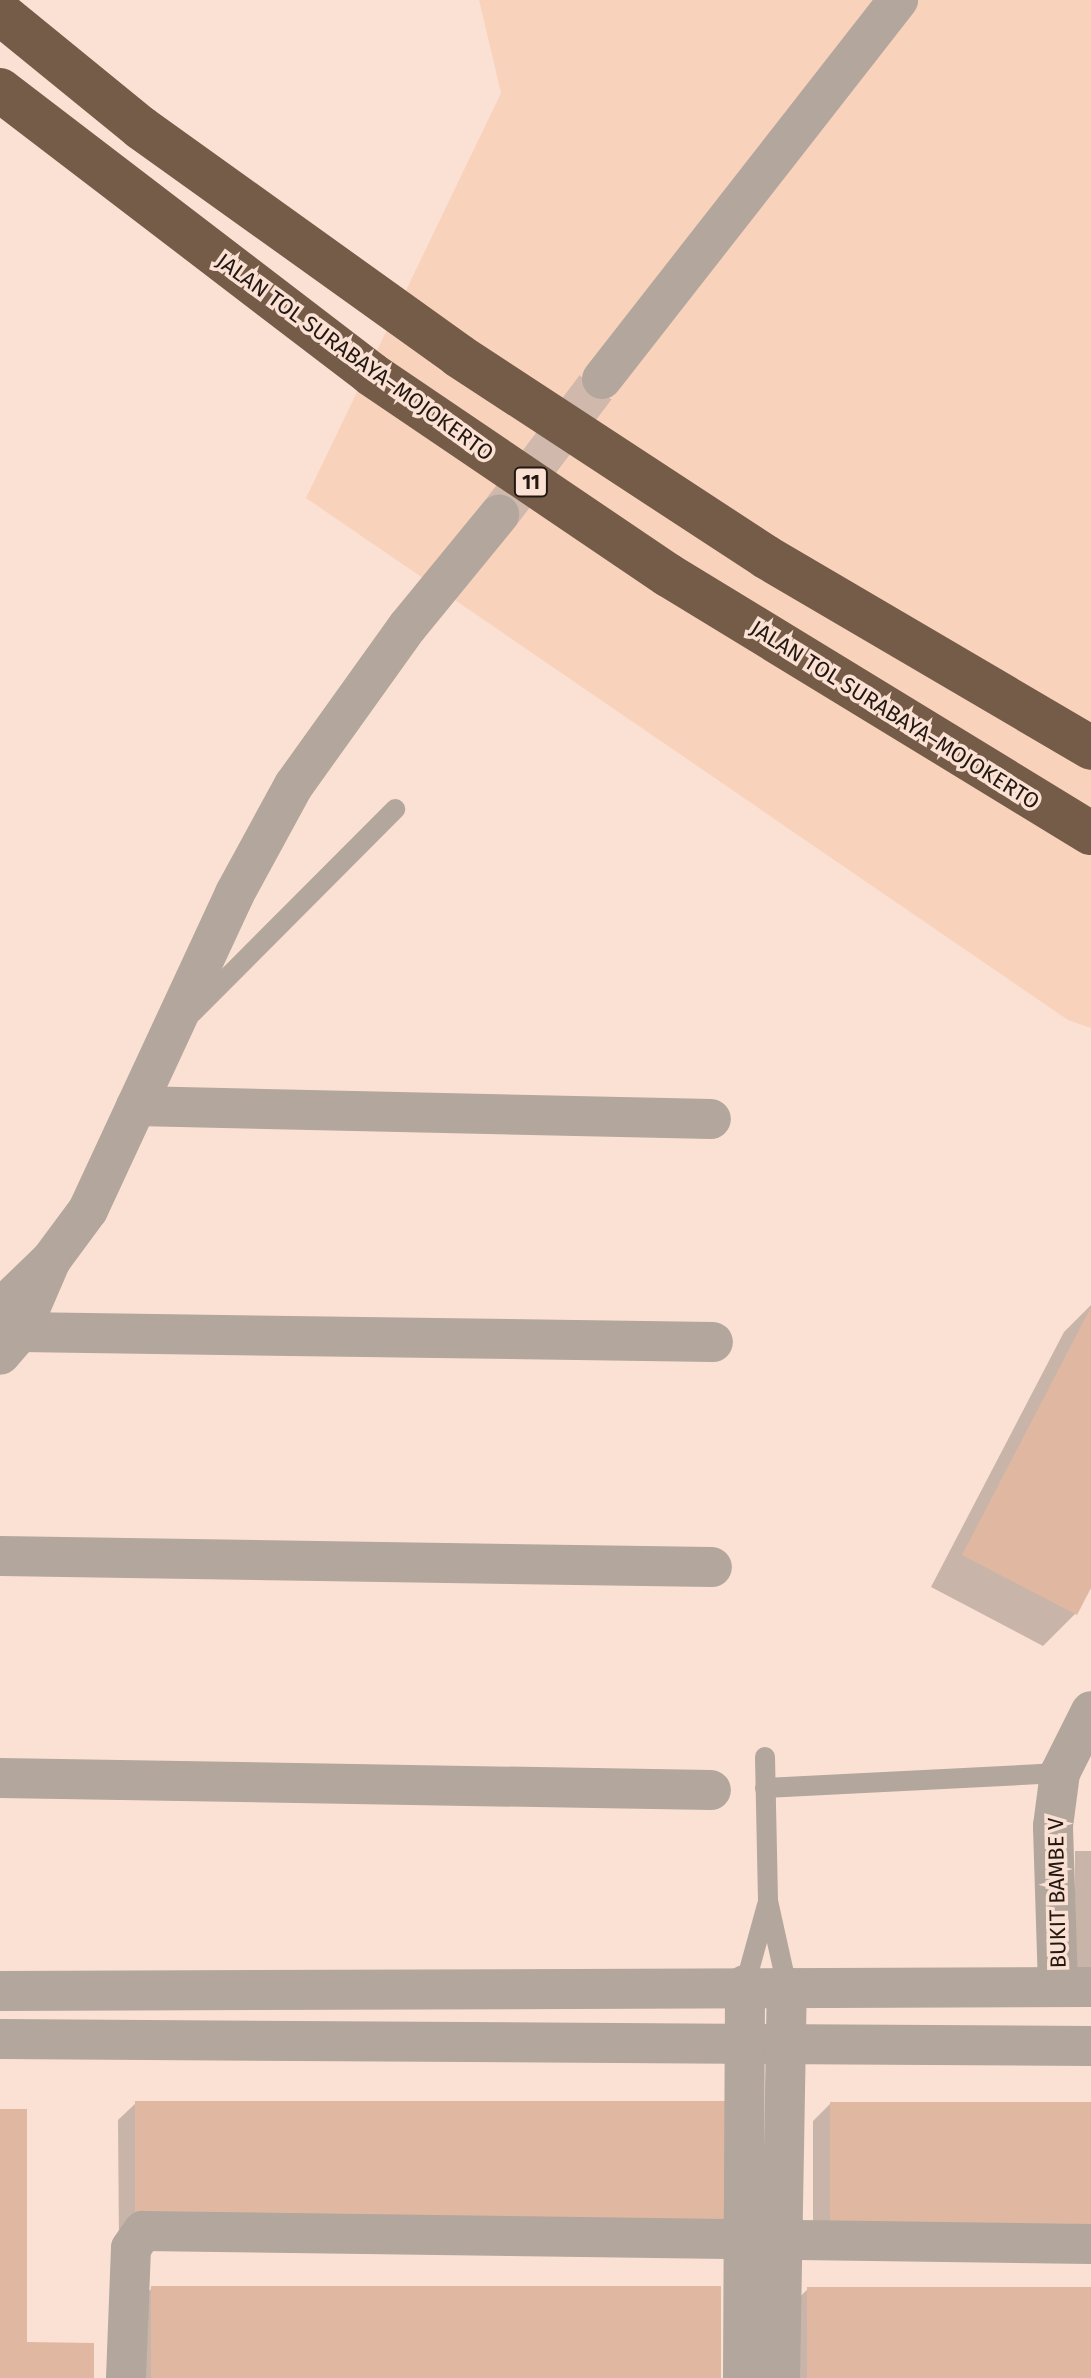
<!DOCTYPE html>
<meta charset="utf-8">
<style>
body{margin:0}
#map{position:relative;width:1091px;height:2378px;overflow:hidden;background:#fbe1d3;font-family:"Fira Sans",sans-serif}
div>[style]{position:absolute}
.built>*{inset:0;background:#f9d2bc}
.shadow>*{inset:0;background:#0003;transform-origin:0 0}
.building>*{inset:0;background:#e0b8a1;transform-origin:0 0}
.street-tunnel>*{height:40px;margin-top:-20px;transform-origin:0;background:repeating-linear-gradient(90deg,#d0b9ac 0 40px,transparent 0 60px)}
.lane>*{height:20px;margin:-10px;padding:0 10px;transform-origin:10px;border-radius:10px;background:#b2a69d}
.street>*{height:40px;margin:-20px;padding:0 20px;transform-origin:20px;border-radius:20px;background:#b2a69d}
.highway>*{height:44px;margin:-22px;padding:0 22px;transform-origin:22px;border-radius:22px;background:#745c49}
span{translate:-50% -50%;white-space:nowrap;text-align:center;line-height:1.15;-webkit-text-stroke:7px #fbe1d3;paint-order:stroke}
.shield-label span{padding:2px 6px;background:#fbe1d3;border:2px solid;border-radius:6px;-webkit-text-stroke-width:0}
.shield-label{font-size:20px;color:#221711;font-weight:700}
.street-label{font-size:22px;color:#221711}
</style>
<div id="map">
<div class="built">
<i style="clip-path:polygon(479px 0,1091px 0,1091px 1028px,1068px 1020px,306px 498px,501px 93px)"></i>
</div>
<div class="shadow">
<i style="clip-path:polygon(1091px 1305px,1091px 1584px,1075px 1614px,1043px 1646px,931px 1587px,1064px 1332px)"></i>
<i style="left:1091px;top:1851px;width:133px;height:16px;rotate:90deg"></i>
<i style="clip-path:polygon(136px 2103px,340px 2234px,119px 2242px,118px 2120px)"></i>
<i style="clip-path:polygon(830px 2104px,1091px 2105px,813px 2244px,813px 2121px)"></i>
<i style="clip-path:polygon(152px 2288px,719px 2378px,135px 2378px,134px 2306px)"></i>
<i style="clip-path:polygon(808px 2289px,1091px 2290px,1091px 2378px,791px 2378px,790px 2306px)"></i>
</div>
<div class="building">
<i style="clip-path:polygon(1091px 1307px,1091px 1588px,1077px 1615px,962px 1555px)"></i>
<i style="left:135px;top:2101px;width:591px;height:124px"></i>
<i style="left:830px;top:2102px;width:261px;height:125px"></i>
<i style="clip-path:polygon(0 2109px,27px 2109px,27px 2342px,94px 2343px,94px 2378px,0 2378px)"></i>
<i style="left:151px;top:2286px;width:570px;height:92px"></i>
<i style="left:807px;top:2287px;width:284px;height:91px"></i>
</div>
<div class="street-tunnel">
<i style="left:499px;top:515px;width:171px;rotate:-52.9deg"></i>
</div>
<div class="lane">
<i style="left:192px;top:1013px;width:288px;rotate:-45.1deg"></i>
<i style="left:765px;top:1757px;width:144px;rotate:88.8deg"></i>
<i style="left:768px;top:1901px;width:88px;rotate:77.5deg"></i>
<i style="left:765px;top:1788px;width:295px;rotate:-2.9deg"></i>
<i style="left:745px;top:1985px;width:83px;rotate:-74.6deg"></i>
</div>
<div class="street">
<i style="left:602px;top:379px;width:481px;rotate:-52deg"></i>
<i style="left:136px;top:1106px;width:575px;rotate:1.3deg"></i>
<i style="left:51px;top:1260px;width:62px;rotate:-53.5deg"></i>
<i style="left:88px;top:1210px;width:349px;rotate:-65.1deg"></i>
<i style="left:235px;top:893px;width:123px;rotate:-61.4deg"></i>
<i style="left:294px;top:785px;width:196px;rotate:-54.4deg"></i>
<i style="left:408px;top:626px;width:144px;rotate:-50.7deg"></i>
<i style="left:0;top:1309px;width:71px;rotate:-43.9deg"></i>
<i style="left:51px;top:1260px;width:78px;rotate:113.3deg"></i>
<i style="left:20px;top:1332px;width:30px;rotate:131deg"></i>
<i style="left:20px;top:1332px;width:693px;rotate:0.83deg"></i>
<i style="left:0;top:1556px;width:712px;rotate:0.89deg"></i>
<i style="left:0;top:1778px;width:711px;rotate:0.97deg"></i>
<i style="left:1058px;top:1986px;width:160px;rotate:-91.8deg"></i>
<i style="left:1053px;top:1826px;width:53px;rotate:-82.5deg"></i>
<i style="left:1060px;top:1773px;width:69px;rotate:-63.4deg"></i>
<i style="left:0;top:1991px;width:1091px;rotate:-0.21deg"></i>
<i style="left:0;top:2039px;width:1091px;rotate:0.37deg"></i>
<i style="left:126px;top:2378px;width:130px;rotate:-87.8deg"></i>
<i style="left:131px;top:2248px;width:21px;rotate:-55deg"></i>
<i style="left:143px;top:2231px;width:948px;rotate:0.79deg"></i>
<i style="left:743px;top:2378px;width:393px;rotate:-89.7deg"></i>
<i style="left:780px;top:2378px;width:391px;rotate:-89deg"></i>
</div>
<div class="highway">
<i style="left:0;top:13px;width:182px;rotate:39.2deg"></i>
<i style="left:141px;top:128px;width:391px;rotate:35.6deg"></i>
<i style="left:459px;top:356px;width:367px;rotate:33.2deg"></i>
<i style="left:766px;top:557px;width:377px;rotate:30.4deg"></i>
<i style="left:0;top:90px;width:467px;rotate:37.4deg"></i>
<i style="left:371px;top:374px;width:359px;rotate:34.1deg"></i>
<i style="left:668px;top:575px;width:495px;rotate:31.4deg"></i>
</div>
<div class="shield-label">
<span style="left:531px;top:482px">11</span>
</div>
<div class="street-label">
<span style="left:355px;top:357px;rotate:36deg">JALAN TOL SURABAYA–MOJOKERTO</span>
<span style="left:895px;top:715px;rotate:32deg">JALAN TOL SURABAYA–MOJOKERTO</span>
<span style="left:1057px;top:1893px;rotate:-91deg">BUKIT BAMBE V</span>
</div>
</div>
